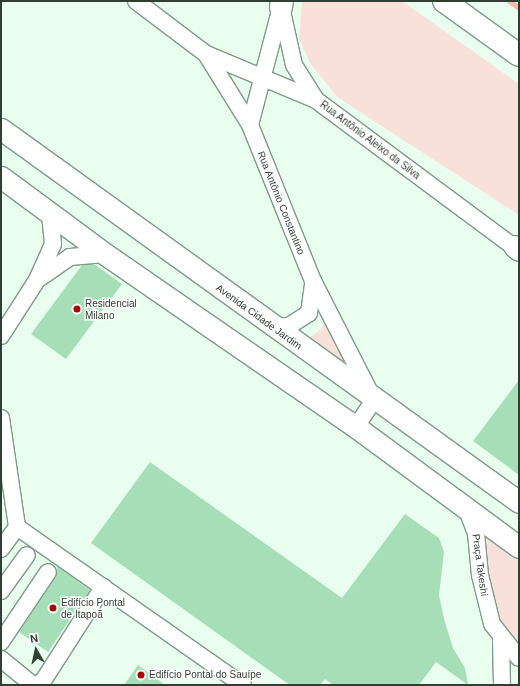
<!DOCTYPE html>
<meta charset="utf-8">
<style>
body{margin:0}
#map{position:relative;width:520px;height:686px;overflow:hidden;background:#eafeef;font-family:Arial,sans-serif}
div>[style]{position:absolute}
.green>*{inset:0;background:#fae0db}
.stream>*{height:5px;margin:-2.5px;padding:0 2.5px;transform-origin:2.5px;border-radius:2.5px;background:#fab9ad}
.building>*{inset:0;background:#a6deb8}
.roads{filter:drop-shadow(1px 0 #7d9c87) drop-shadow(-1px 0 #7d9c87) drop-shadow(0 1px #7d9c87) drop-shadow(0 -1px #7d9c87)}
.minor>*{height:16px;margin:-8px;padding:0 8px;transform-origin:8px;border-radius:8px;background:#fff}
.major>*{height:21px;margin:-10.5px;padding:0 10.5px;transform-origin:10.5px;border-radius:10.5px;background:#fff}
.highway>*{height:22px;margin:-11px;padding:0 11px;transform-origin:11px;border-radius:11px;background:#fff}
.dots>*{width:11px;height:11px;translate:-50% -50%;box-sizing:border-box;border:2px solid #fff;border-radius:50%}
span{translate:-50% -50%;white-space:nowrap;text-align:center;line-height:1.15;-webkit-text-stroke:3px #fff;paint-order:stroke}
.street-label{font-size:10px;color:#303e34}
.poi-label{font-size:10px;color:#303e34}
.left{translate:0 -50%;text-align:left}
.frame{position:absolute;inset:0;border:2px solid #303e34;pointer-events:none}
.north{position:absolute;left:16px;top:630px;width:40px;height:40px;-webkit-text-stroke:3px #fff;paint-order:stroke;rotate:351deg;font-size:11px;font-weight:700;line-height:16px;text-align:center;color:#303e34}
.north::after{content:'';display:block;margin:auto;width:14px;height:18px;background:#303e34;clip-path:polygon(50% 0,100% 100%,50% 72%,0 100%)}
</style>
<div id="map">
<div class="green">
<i style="clip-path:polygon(302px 1px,402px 1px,519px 84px,519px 215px,337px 97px,310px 63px,299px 39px)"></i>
<i style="clip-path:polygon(325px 321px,353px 378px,305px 341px,321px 329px)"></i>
<i style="clip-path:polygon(467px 510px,519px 547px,519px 658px,501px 640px)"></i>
</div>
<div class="stream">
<i style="left:509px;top:1px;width:12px;rotate:35deg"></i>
</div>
<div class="building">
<i style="clip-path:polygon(94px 264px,122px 284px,66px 359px,31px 334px,82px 265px)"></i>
<i style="clip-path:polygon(519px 380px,519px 475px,473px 441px)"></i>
<i style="clip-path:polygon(150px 462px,342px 598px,405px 514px,439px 538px,444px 552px,439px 595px,444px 619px,453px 648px,465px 668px,468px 685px,436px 662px,419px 685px,333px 685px,325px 679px,320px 685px,290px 685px,277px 676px,91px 543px)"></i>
<i style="clip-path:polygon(57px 566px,90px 590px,48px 652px,19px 632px,56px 577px)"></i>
<i style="clip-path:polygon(138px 665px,165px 685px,124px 685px)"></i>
</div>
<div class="roads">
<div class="minor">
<i style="left:136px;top:1px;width:88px;rotate:37.1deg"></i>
<i style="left:206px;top:54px;width:119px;rotate:22.7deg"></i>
<i style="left:316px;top:100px;width:253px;rotate:36.6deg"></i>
<i style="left:282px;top:11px;width:55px;rotate:77.5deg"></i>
<i style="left:294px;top:65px;width:41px;rotate:57.8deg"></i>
<i style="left:206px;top:54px;width:84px;rotate:58.2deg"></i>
<i style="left:250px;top:125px;width:168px;rotate:68deg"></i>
<i style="left:313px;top:281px;width:134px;rotate:62.9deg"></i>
<i style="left:374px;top:400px;width:32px;rotate:124deg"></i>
<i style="left:250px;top:125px;width:122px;rotate:-75.3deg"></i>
<i style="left:50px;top:215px;width:29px;rotate:84deg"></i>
<i style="left:53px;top:244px;width:39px;rotate:114deg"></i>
<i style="left:37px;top:280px;width:40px;rotate:-34.9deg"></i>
<i style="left:70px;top:257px;width:35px;rotate:-5deg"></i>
<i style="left:272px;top:327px;width:17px;rotate:-3deg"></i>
<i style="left:289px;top:326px;width:24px;rotate:-33deg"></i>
<i style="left:309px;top:313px;width:30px;rotate:-82deg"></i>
<i style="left:1px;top:336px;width:67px;rotate:-57.3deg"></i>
<i style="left:1px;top:418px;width:110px;rotate:81.6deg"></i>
<i style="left:17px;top:527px;width:27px;rotate:126deg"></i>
<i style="left:467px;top:510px;width:25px;rotate:69deg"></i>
<i style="left:476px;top:533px;width:42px;rotate:84.6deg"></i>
<i style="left:480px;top:575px;width:50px;rotate:76.2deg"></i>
<i style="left:492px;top:624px;width:43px;rotate:51.5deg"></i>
<i style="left:17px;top:527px;width:276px;rotate:35deg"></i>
<i style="left:1px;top:591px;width:44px;rotate:-54.2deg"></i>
<i style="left:501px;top:640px;width:45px;rotate:88.7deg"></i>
<i style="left:1px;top:642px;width:84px;rotate:-56.1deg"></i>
<i style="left:1px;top:659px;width:41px;rotate:39.1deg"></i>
<i style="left:36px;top:685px;width:8px;rotate:-30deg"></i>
<i style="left:43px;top:681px;width:112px;rotate:-57.4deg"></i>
</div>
<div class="major">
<i style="left:1px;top:129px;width:638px;rotate:35.76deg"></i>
<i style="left:1px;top:177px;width:129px;rotate:36.5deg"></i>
<i style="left:105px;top:254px;width:305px;rotate:34.6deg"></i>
<i style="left:356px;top:427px;width:202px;rotate:36.4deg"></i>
<i style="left:514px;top:246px;width:6px;rotate:39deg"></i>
</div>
<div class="highway">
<i style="left:444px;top:1px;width:92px;rotate:35.8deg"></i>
<i style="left:281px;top:7px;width:6px;rotate:-81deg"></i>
</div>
</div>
<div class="dots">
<i style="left:77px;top:309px;background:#a20c00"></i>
<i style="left:53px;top:608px;background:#a20c00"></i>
<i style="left:141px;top:675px;background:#a20c00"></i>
</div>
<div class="street-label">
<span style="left:370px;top:140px;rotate:37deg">Rua Antônio Aleixo da Silva</span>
<span style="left:281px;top:203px;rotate:68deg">Rua Antônio Constantino</span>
<span style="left:259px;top:317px;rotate:36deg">Avenida Cidade Jardim</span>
<span style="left:480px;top:565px;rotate:82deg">Praça Takeshi</span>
</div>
<div class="poi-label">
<span class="left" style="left:85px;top:309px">Residencial<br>Milano</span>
<span class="left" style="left:61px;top:608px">Edifício Pontal<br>de Itapoã</span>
<span class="left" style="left:149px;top:675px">Edifício Pontal do Sauípe</span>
</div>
<div class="frame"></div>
<div class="north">N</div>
</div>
